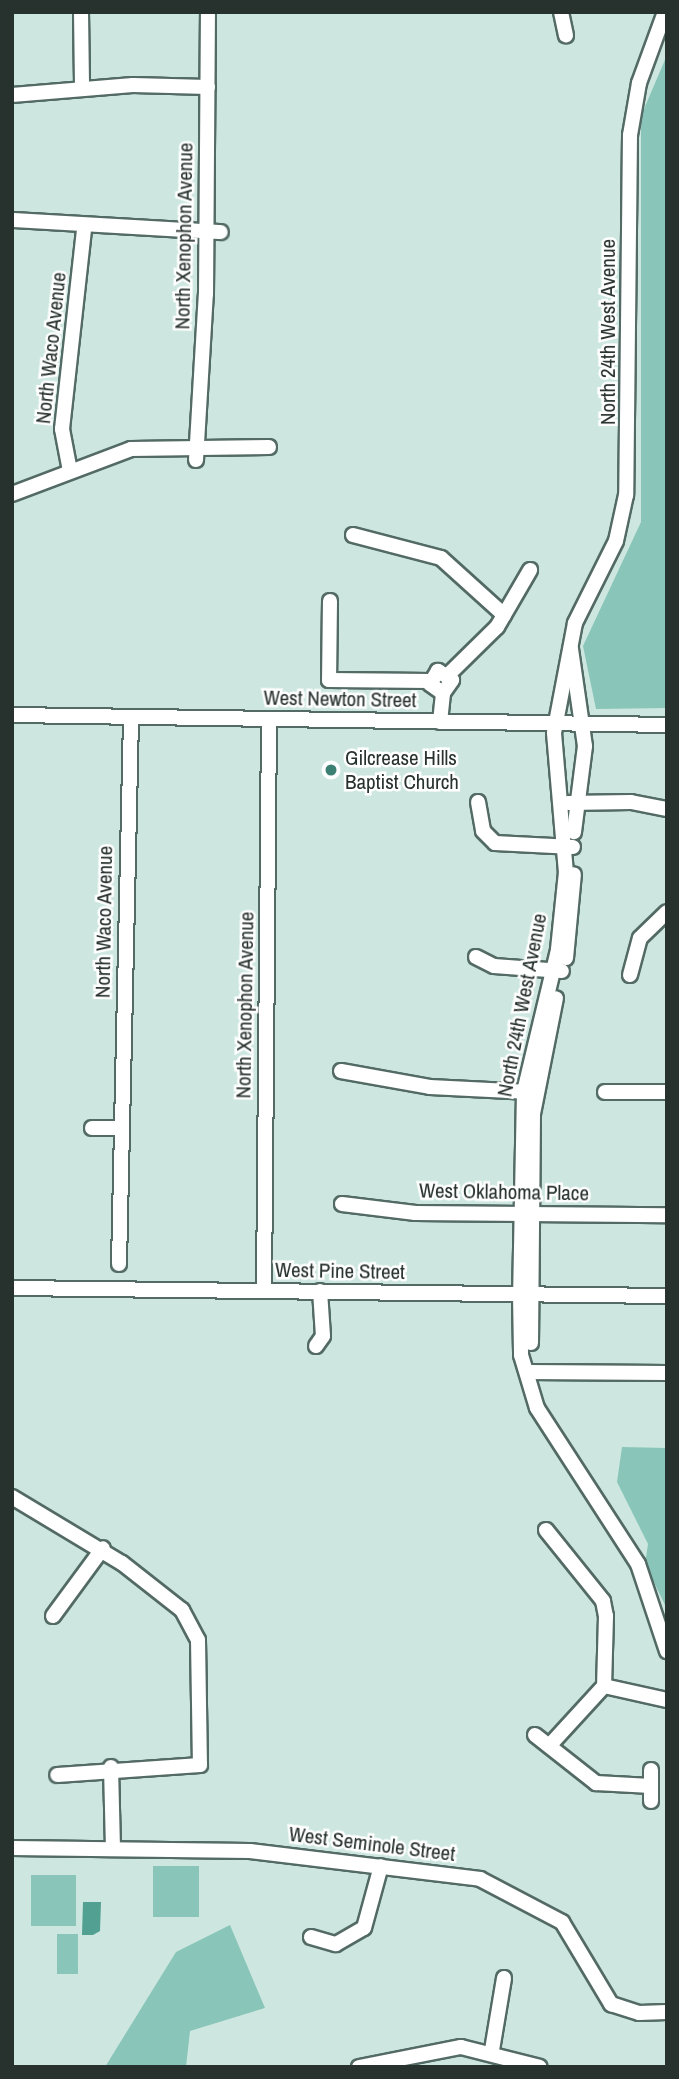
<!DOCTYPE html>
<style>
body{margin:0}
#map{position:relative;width:679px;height:2079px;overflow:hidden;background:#cde7e0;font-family:"Archivo Narrow",sans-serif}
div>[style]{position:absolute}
.green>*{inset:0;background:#89c5b8;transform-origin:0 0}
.water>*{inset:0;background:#51a091}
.roads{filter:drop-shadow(2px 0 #536a65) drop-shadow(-2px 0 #536a65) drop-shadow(0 2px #536a65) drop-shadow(0 -2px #536a65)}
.minor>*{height:14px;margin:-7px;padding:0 7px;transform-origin:7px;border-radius:7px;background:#fff}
.dots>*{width:19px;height:19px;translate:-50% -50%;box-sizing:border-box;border:4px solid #fff;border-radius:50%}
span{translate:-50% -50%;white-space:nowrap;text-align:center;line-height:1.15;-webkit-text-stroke:5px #fff;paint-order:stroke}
.street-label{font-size:21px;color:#27312e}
.poi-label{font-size:21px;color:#27312e}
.left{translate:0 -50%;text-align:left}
.frame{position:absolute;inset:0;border:14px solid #27312e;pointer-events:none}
</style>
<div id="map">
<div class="green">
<i style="clip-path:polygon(667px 55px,667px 708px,596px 709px,583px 646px,641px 522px,641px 116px)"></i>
<i style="clip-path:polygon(622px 1447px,667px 1448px,667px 1609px,645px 1564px,648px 1544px,617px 1482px)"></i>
<i style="left:153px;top:1866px;width:46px;height:51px"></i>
<i style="left:31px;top:1875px;width:45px;height:51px"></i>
<i style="clip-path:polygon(230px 1925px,265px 2008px,190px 2031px,186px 2067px,105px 2067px,176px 1952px)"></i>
<i style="left:57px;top:1934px;width:21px;height:40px"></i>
</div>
<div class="water">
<i style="clip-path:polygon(83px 1902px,101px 1902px,100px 1931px,93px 1935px,82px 1935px)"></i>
</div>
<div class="roads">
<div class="minor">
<i style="left:81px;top:12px;width:76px;rotate:89.2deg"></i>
<i style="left:561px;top:12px;width:24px;rotate:78deg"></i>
<i style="left:665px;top:12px;width:76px;rotate:110.1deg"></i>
<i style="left:639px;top:83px;width:53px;rotate:99.8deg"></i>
<i style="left:630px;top:135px;width:360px;rotate:90.6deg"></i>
<i style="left:626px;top:495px;width:47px;rotate:102.3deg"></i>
<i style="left:616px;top:541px;width:92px;rotate:116.6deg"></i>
<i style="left:575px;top:623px;width:112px;rotate:100.8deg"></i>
<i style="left:554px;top:733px;width:140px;rotate:85.1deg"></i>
<i style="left:566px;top:872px;width:78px;rotate:95.9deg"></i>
<i style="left:558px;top:950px;width:146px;rotate:103.5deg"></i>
<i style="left:524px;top:1092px;width:203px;rotate:91.1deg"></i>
<i style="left:520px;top:1295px;width:60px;rotate:89deg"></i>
<i style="left:521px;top:1355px;width:55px;rotate:73.2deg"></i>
<i style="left:537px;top:1408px;width:186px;rotate:57.1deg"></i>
<i style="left:638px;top:1564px;width:92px;rotate:71.6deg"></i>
<i style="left:12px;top:95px;width:121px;rotate:-4.7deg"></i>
<i style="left:133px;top:85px;width:75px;rotate:1.5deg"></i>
<i style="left:12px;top:220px;width:209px;rotate:3.3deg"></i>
<i style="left:196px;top:460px;width:166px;rotate:-86.6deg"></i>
<i style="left:206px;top:294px;width:282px;rotate:-89.6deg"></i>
<i style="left:70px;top:471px;width:43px;rotate:-100.8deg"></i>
<i style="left:62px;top:429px;width:201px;rotate:-83.7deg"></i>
<i style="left:12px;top:494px;width:127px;rotate:-20.7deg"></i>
<i style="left:131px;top:449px;width:138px;rotate:-0.8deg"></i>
<i style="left:353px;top:535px;width:91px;rotate:14.6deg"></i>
<i style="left:441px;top:558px;width:85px;rotate:42.1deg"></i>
<i style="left:330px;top:601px;width:79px;rotate:90.7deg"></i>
<i style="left:329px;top:680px;width:101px;rotate:0.6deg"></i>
<i style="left:571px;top:649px;width:98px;rotate:81.8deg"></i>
<i style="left:585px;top:746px;width:87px;rotate:97.3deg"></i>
<i style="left:449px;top:674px;width:67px;rotate:-44.4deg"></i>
<i style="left:497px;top:627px;width:66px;rotate:-59.9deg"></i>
<i style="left:12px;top:715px;width:655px;rotate:0.87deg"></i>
<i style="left:440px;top:722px;width:29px;rotate:-84deg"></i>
<i style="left:443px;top:693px;width:16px;rotate:-55deg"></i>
<i style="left:452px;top:680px;width:17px;rotate:-147deg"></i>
<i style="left:438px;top:671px;width:15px;rotate:122deg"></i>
<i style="left:430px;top:684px;width:16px;rotate:35deg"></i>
<i style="left:478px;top:802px;width:29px;rotate:80deg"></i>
<i style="left:483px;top:831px;width:17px;rotate:45deg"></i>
<i style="left:495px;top:843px;width:78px;rotate:2.9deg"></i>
<i style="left:568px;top:803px;width:63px;rotate:-0.9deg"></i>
<i style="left:631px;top:802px;width:37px;rotate:11deg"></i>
<i style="left:476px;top:957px;width:20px;rotate:27deg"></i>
<i style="left:494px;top:966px;width:68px;rotate:4.2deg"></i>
<i style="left:566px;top:958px;width:84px;rotate:-84.6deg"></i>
<i style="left:630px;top:975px;width:38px;rotate:-75deg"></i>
<i style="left:640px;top:938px;width:37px;rotate:-44deg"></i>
<i style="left:341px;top:1071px;width:90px;rotate:10.2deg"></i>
<i style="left:430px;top:1087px;width:100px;rotate:2.9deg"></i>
<i style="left:605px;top:1092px;width:62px"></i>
<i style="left:92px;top:1128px;width:30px"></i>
<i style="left:342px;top:1204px;width:74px;rotate:7deg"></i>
<i style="left:415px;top:1213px;width:252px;rotate:0.5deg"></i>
<i style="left:119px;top:1264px;width:547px;rotate:-88.74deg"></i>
<i style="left:12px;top:1288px;width:655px;rotate:0.7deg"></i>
<i style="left:264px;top:1291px;width:572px;rotate:-89.5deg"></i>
<i style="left:531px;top:1343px;width:229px;rotate:-89.5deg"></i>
<i style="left:533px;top:1114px;width:118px;rotate:-78.8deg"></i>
<i style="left:316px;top:1346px;width:12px;rotate:-55deg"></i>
<i style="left:323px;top:1336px;width:45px;rotate:-93.8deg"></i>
<i style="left:528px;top:1372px;width:139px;rotate:0.4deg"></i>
<i style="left:12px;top:1497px;width:128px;rotate:31deg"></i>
<i style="left:122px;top:1563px;width:76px;rotate:38.1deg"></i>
<i style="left:182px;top:1610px;width:34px;rotate:62deg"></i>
<i style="left:198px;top:1640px;width:125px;rotate:89.1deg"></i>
<i style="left:200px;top:1765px;width:143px;rotate:176deg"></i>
<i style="left:546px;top:1530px;width:91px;rotate:51.2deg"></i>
<i style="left:603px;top:1601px;width:15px;rotate:79deg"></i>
<i style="left:606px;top:1616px;width:70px;rotate:91.6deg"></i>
<i style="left:604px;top:1686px;width:81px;rotate:132.5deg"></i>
<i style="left:53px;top:1616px;width:84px;rotate:-53.7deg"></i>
<i style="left:604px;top:1686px;width:65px;rotate:12.5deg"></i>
<i style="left:535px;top:1735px;width:78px;rotate:38.2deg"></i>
<i style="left:596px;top:1783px;width:55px;rotate:3.1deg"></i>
<i style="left:111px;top:1767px;width:82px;rotate:88.6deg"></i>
<i style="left:651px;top:1801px;width:31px;rotate:-90deg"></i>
<i style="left:12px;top:1848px;width:238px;rotate:0.7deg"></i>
<i style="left:250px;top:1851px;width:232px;rotate:6.9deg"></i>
<i style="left:480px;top:1879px;width:93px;rotate:27.7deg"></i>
<i style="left:562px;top:1922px;width:96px;rotate:59.1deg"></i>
<i style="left:611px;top:2004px;width:29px;rotate:18deg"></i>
<i style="left:639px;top:2013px;width:28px;rotate:-2deg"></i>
<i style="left:311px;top:1937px;width:26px;rotate:16deg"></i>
<i style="left:336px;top:1944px;width:32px;rotate:-30deg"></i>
<i style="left:364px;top:1928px;width:64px;rotate:-74.7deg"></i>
<i style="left:492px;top:2050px;width:73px;rotate:-80.5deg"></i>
<i style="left:359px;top:2067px;width:104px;rotate:-11.1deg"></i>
<i style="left:461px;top:2047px;width:81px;rotate:14.2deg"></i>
</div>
</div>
<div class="dots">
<i style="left:331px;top:770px;background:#3c7f73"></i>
</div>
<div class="street-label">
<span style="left:184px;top:236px;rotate:-89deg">North Xenophon Avenue</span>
<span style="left:608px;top:332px;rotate:-90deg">North 24th West Avenue</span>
<span style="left:51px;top:348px;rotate:-84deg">North Waco Avenue</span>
<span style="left:340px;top:699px;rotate:1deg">West Newton Street</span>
<span style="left:104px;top:922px;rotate:-89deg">North Waco Avenue</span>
<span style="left:245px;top:1005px;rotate:-89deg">North Xenophon Avenue</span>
<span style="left:522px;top:1005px;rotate:-79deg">North 24th West Avenue</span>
<span style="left:504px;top:1192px;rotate:1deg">West Oklahoma Place</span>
<span style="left:340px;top:1271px;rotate:1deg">West Pine Street</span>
<span style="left:372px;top:1844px;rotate:7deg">West Seminole Street</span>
</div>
<div class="poi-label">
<span class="left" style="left:345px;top:770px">Gilcrease Hills<br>Baptist Church</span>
</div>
<div class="frame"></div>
</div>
